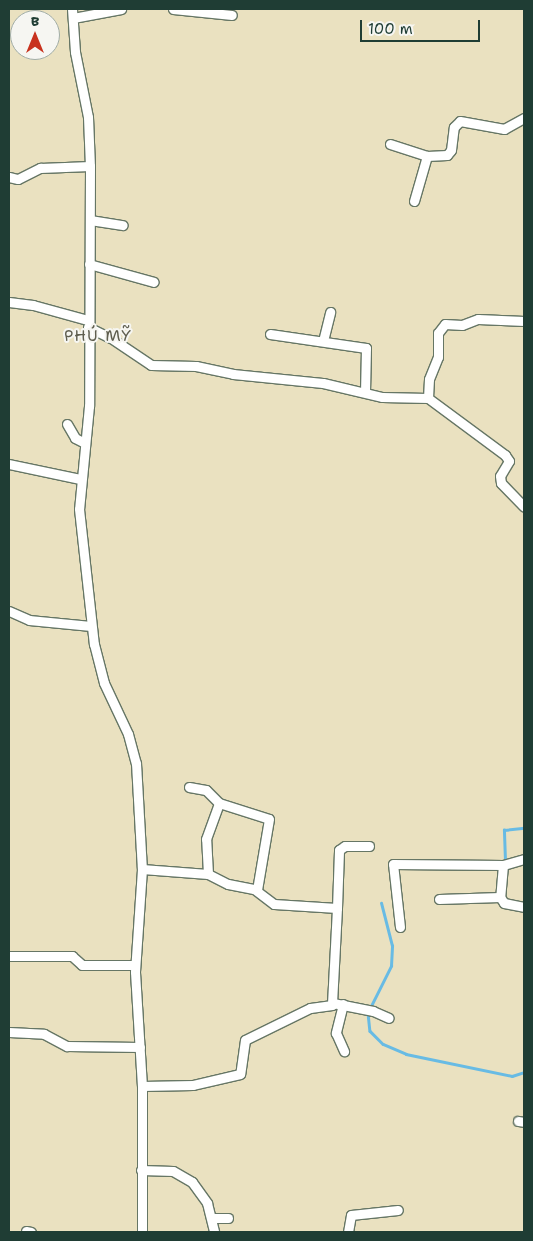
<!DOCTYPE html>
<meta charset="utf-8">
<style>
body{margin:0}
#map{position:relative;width:533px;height:1241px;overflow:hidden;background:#eae1c0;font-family:"Shantell Sans",sans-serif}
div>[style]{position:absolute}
.stream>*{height:2.5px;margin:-1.25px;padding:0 1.25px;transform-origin:1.25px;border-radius:1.25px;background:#68bbe4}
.roads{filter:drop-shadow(1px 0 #667665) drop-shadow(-1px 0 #667665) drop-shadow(0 1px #667665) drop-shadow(0 -1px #667665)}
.minor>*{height:9px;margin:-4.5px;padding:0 4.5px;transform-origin:4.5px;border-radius:4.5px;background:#fff}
span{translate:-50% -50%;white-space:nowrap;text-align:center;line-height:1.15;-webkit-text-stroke:4px #f6f6f2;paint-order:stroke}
.quarter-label{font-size:16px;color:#5f5e4f;letter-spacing:1px}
.frame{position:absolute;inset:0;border:10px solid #1f3d34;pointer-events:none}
.north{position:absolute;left:10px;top:10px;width:50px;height:50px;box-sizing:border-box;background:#f6f6f2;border:1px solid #a0aca6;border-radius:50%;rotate:0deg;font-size:14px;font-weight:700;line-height:20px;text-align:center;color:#1f3d34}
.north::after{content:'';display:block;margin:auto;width:18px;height:22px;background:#c8321e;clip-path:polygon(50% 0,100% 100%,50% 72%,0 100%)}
.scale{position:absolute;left:360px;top:20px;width:120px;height:22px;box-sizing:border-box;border:2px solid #1f3d34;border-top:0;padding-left:6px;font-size:15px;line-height:18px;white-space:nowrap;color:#1f3d34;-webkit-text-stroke:4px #f6f6f2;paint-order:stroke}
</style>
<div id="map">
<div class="stream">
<i style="left:505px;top:861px;width:31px;rotate:-92deg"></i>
<i style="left:504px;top:830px;width:20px;rotate:-6deg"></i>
<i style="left:370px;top:1008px;width:47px;rotate:-63.4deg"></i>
<i style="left:391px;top:966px;width:20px;rotate:-87deg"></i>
<i style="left:392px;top:946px;width:44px;rotate:-104.3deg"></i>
<i style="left:368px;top:1013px;width:18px;rotate:84deg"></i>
<i style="left:370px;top:1031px;width:18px;rotate:45deg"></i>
<i style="left:383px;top:1044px;width:25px;rotate:23deg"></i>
<i style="left:406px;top:1054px;width:108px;rotate:11.7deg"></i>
<i style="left:512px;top:1076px;width:13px;rotate:-18deg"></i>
</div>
<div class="roads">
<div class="minor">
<i style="left:72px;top:9px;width:43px;rotate:86deg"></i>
<i style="left:75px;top:52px;width:66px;rotate:78.7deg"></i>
<i style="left:88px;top:117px;width:49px;rotate:87.7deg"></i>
<i style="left:90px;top:166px;width:240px;rotate:90.2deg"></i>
<i style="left:89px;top:406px;width:103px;rotate:95.5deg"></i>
<i style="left:79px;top:509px;width:136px;rotate:83.7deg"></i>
<i style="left:94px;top:644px;width:40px;rotate:75.6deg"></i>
<i style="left:104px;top:683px;width:56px;rotate:64.8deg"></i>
<i style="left:128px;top:734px;width:30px;rotate:75deg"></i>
<i style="left:136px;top:763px;width:106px;rotate:86.8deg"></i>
<i style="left:142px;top:869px;width:103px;rotate:93.9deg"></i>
<i style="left:135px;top:972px;width:114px;rotate:86.5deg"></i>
<i style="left:142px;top:1086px;width:146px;rotate:90deg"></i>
<i style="left:173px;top:9px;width:59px;rotate:5.8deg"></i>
<i style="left:73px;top:18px;width:49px;rotate:-10.6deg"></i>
<i style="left:390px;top:144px;width:39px;rotate:18deg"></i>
<i style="left:427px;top:156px;width:20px;rotate:-3deg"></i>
<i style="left:447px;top:155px;width:6px;rotate:-51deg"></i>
<i style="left:451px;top:150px;width:23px;rotate:-83deg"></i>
<i style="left:454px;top:127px;width:8px;rotate:-45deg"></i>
<i style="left:460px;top:121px;width:45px;rotate:10.3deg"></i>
<i style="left:504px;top:129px;width:23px;rotate:-29deg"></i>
<i style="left:9px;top:177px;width:9px;rotate:13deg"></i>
<i style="left:18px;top:179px;width:25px;rotate:-27deg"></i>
<i style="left:40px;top:168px;width:50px;rotate:-2.3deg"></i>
<i style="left:414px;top:201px;width:47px;rotate:-73.9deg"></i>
<i style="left:90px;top:220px;width:33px;rotate:9deg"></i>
<i style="left:89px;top:264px;width:67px;rotate:15.5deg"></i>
<i style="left:9px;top:302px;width:24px;rotate:7deg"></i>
<i style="left:33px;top:305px;width:57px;rotate:15.3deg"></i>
<i style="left:88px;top:327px;width:25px;rotate:26deg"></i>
<i style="left:111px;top:338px;width:48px;rotate:34deg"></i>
<i style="left:151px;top:365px;width:45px;rotate:1.3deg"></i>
<i style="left:196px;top:366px;width:38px;rotate:12deg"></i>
<i style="left:233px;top:374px;width:90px;rotate:5.7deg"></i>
<i style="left:323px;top:383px;width:61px;rotate:13.3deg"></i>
<i style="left:382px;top:397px;width:46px;rotate:1.2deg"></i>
<i style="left:428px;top:398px;width:96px;rotate:36.5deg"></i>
<i style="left:505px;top:455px;width:7px;rotate:56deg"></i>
<i style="left:509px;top:461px;width:17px;rotate:121deg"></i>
<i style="left:500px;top:476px;width:7px;rotate:82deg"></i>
<i style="left:501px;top:483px;width:33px;rotate:46deg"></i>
<i style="left:270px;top:334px;width:97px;rotate:8.3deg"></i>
<i style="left:366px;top:348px;width:44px;rotate:91.3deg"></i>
<i style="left:323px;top:341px;width:30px;rotate:-76deg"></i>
<i style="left:428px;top:398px;width:19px;rotate:-87deg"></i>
<i style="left:429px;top:379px;width:24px;rotate:-68deg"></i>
<i style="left:438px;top:357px;width:24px;rotate:-90deg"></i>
<i style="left:438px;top:333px;width:11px;rotate:-52deg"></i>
<i style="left:445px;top:324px;width:17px;rotate:3deg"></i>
<i style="left:462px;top:325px;width:17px;rotate:-21deg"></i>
<i style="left:478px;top:319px;width:46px;rotate:2.5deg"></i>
<i style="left:67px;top:424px;width:16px;rotate:60deg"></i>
<i style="left:75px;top:438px;width:11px;rotate:27deg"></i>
<i style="left:9px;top:464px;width:73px;rotate:11.9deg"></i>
<i style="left:9px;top:611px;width:22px;rotate:24deg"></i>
<i style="left:29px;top:620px;width:62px;rotate:5.5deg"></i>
<i style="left:189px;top:787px;width:17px;rotate:10deg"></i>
<i style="left:206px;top:790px;width:18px;rotate:45deg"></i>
<i style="left:219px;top:803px;width:52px;rotate:17.7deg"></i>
<i style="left:269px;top:819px;width:72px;rotate:99.6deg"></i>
<i style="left:524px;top:859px;width:22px;rotate:164deg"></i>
<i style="left:503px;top:865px;width:32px;rotate:95deg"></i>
<i style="left:500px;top:897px;width:7px;rotate:56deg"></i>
<i style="left:504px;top:903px;width:20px;rotate:11deg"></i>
<i style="left:142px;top:869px;width:66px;rotate:4.3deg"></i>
<i style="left:208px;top:874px;width:22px;rotate:27deg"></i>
<i style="left:228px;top:884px;width:26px;rotate:11deg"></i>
<i style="left:254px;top:889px;width:25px;rotate:37deg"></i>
<i style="left:274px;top:904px;width:63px;rotate:3.6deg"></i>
<i style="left:337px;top:908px;width:97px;rotate:93deg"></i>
<i style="left:332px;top:1005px;width:22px;rotate:172deg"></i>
<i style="left:310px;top:1008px;width:72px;rotate:153.8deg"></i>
<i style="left:245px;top:1040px;width:34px;rotate:98deg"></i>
<i style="left:240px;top:1074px;width:48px;rotate:166.8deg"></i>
<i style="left:193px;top:1085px;width:51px;rotate:178.9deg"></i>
<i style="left:208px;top:874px;width:35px;rotate:-93deg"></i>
<i style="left:206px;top:839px;width:38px;rotate:-70deg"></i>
<i style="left:439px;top:899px;width:61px;rotate:-1.9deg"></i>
<i style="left:337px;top:908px;width:58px;rotate:-88deg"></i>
<i style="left:339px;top:850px;width:7px;rotate:-34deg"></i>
<i style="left:345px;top:846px;width:24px"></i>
<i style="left:400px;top:927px;width:63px;rotate:-96.3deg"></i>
<i style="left:393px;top:864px;width:110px;rotate:0.5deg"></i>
<i style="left:9px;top:956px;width:63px"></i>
<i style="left:72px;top:956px;width:13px;rotate:42deg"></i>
<i style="left:82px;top:965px;width:53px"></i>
<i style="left:333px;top:1003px;width:41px;rotate:11.3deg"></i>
<i style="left:373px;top:1011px;width:17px;rotate:24deg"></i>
<i style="left:343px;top:1004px;width:30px;rotate:104deg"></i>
<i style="left:336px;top:1033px;width:20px;rotate:66deg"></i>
<i style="left:9px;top:1032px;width:35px;rotate:3deg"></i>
<i style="left:44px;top:1034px;width:26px;rotate:28deg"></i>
<i style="left:67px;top:1046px;width:73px;rotate:0.8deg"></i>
<i style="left:518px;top:1121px;width:6px;rotate:9deg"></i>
<i style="left:141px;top:1170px;width:32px;rotate:2deg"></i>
<i style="left:173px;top:1171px;width:22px;rotate:30deg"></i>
<i style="left:192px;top:1182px;width:26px;rotate:54deg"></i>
<i style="left:207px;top:1203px;width:30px;rotate:76deg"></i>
<i style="left:212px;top:1218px;width:16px"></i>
<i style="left:26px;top:1231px;width:5px;rotate:11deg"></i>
<i style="left:348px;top:1232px;width:17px;rotate:-80deg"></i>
<i style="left:351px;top:1215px;width:47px;rotate:-6.1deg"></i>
</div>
</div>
<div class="quarter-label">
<span style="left:98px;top:336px">PHÚ MỸ</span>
</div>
<div class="frame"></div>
<div class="north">B</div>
<div class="scale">100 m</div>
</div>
